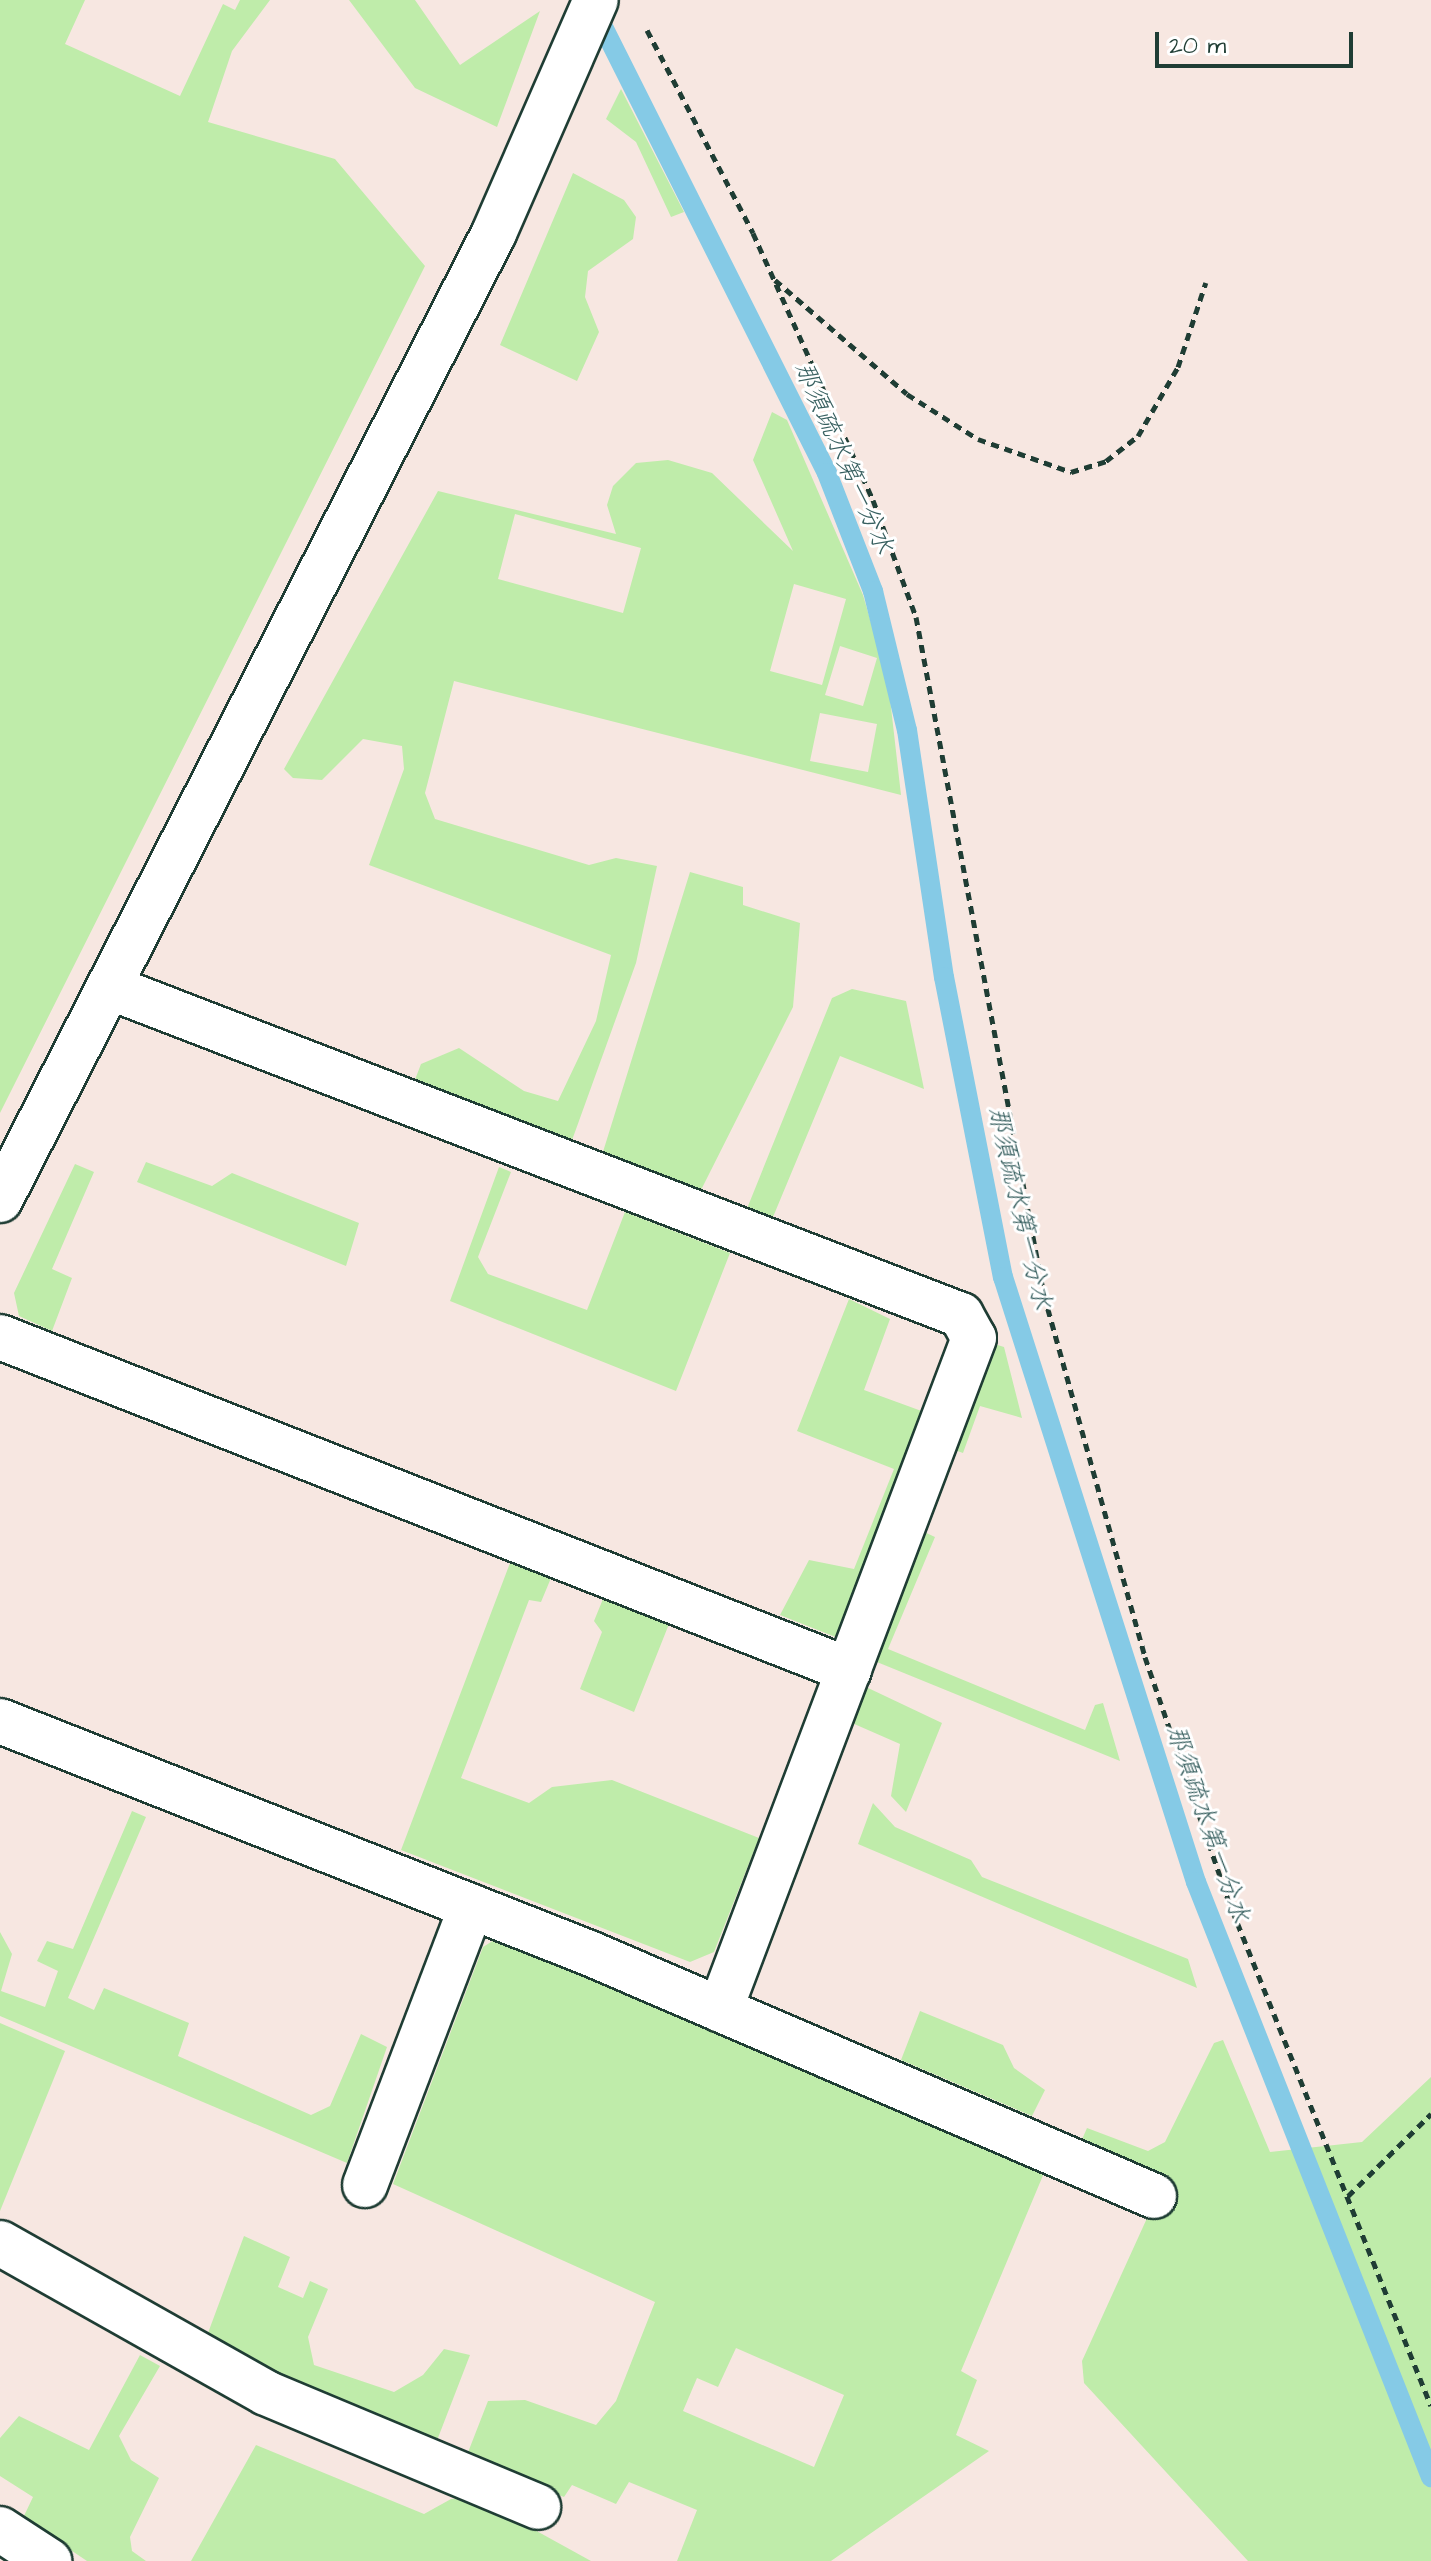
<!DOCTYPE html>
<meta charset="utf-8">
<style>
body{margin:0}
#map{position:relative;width:1431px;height:2561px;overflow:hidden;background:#f7e7e1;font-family:"Architects Daughter","Klee One",sans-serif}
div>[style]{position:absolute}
.green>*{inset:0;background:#bfecaa}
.stream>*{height:20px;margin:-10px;padding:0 10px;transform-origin:10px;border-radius:10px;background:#85cae6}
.path>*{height:5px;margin-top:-2.5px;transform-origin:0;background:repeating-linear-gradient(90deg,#1f3d34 0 8px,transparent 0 14px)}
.roads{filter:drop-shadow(2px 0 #1f3d34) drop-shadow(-2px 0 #1f3d34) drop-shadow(0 2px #1f3d34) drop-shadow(0 -2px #1f3d34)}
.minor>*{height:44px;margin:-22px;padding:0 22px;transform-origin:22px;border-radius:22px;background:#fff}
span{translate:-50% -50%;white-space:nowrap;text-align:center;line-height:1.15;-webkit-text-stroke:6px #fff;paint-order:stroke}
.water-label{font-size:26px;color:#386060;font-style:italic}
.scale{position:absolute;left:1155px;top:32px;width:198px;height:36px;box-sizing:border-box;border:4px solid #1f3d34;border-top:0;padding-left:10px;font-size:24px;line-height:28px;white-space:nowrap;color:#1f3d34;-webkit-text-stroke:6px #fff;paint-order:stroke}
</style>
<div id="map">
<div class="green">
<i style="clip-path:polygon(0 0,85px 0,65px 44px,180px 96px,223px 4px,235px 10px,240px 0,270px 0,232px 51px,208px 122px,335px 159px,425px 266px,0 1113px)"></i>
<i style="clip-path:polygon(349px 0,415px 0,460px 65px,540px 11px,497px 127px,415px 88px)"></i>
<i style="clip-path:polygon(621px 89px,684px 212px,671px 217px,636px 142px,606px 119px)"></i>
<i style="clip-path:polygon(573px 173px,624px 200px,636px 217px,633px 239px,588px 271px,585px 297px,599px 332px,577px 381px,500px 345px)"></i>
<i style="clip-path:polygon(evenodd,772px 412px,787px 420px,863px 595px,888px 681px,901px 795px,454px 681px,425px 793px,435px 819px,589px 865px,616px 858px,657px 866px,636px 963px,571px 1143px,413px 1085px,421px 1064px,459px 1048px,524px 1091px,558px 1101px,596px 1021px,611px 955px,369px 865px,404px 769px,402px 746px,363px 739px,322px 780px,293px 778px,284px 769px,438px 491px,616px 534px,607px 505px,613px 486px,636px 463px,668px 460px,712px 473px,793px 551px,753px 460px,772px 412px,515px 514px,641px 548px,623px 613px,498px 579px,515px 514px,772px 412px,794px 584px,846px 599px,822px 685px,770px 671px,794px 584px,772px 412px,840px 646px,877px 658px,863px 706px,825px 695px,840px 646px,772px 412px,820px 713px,877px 724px,868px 772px,810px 761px,820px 713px)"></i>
<i style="clip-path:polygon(690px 872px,743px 887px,743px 905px,800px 923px,793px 1007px,701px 1190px,602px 1155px)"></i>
<i style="clip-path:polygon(852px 989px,906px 1001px,924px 1089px,840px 1056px,773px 1217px,746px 1211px,832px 998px)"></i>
<i style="clip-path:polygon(146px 1162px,212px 1186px,232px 1173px,359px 1223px,346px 1266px,137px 1182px)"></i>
<i style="clip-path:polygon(75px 1164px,94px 1172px,52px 1269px,72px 1278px,52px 1331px,19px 1316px,14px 1293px)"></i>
<i style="clip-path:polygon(499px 1167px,511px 1172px,478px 1257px,488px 1274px,587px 1310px,625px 1212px,730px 1253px,676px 1391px,450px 1301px)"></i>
<i style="clip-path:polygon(849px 1299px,890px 1319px,864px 1390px,927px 1413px,838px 1638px,780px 1615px,809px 1560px,854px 1569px,894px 1469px,797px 1431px)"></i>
<i style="clip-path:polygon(991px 1343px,1004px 1347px,1022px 1418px,980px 1406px,963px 1453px,952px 1449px)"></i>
<i style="clip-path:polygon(922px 1531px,935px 1537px,888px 1649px,1085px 1730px,1095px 1705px,1103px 1703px,1120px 1761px,872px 1660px)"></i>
<i style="clip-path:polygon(510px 1563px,551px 1578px,541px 1602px,529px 1600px,461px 1778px,529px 1803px,552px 1787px,612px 1780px,759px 1838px,714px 1952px,690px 1962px,401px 1850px)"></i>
<i style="clip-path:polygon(603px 1599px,669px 1624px,634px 1712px,580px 1689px,602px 1632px,594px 1621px)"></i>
<i style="clip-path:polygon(866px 1687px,942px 1723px,906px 1812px,891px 1796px,900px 1744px,852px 1723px)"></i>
<i style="clip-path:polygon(873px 1803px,895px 1827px,971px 1860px,982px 1877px,1188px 1959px,1197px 1988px,858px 1844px)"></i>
<i style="clip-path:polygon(132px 1811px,146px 1817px,68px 1998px,94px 2010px,104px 1988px,189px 2023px,178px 2056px,311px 2115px,330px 2106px,361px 2034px,387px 2047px,347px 2163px,0 2016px,0 1932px,12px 1954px,1px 1991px,45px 2007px,58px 1971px,37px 1961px,47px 1941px,73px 1949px)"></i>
<i style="clip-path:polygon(evenodd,499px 1937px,1044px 2173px,961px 2371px,977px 2380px,956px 2435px,989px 2451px,831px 2561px,677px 2561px,697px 2510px,629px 2482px,616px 2504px,572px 2485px,564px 2497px,465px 2460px,488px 2401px,525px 2400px,596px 2425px,616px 2401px,655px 2302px,393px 2184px,483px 1947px,499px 1937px,736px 2348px,844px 2395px,814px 2467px,683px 2411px,697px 2378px,718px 2387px,736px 2348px)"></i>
<i style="clip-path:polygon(920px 2011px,1003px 2045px,1014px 2068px,1045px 2090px,1032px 2116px,901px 2060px)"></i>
<i style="clip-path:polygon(0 2023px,65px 2051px,0 2211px)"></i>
<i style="clip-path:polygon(1223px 2040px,1270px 2152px,1362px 2142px,1431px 2077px,1431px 2561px,1248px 2561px,1084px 2383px,1082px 2361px,1148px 2216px,1174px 2187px,1080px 2144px,1087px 2128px,1148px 2151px,1165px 2142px,1214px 2043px)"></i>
<i style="clip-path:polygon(244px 2236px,290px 2257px,278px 2287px,303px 2298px,310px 2281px,328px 2289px,308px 2337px,314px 2365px,394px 2392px,423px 2375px,444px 2349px,470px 2355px,436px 2443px,276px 2374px,208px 2333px)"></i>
<i style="clip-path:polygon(140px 2355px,160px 2366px,119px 2436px,131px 2460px,159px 2478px,130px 2537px,132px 2551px,146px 2561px,87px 2561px,23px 2518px,33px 2497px,0 2476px,0 2438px,19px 2416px,89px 2450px)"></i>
<i style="clip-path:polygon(256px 2445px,424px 2514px,451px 2499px,475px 2497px,591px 2561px,191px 2561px)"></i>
</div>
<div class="stream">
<i style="left:593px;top:7px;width:521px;rotate:63.34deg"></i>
<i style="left:827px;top:473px;width:127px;rotate:68.7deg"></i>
<i style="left:873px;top:591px;width:143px;rotate:76.3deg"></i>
<i style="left:907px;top:730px;width:250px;rotate:81.5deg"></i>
<i style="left:944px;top:977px;width:306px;rotate:78.9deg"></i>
<i style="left:1003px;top:1277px;width:635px;rotate:72.31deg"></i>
<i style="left:1196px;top:1882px;width:640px;rotate:68.45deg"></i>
</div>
<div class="path">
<i style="left:647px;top:30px;width:229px;rotate:62.4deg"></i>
<i style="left:753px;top:233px;width:293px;rotate:65.8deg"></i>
<i style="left:873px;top:500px;width:125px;rotate:69.8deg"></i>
<i style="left:916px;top:617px;width:690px;rotate:79.31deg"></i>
<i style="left:1044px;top:1295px;width:376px;rotate:74.4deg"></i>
<i style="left:1145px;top:1657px;width:254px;rotate:71.1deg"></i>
<i style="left:1227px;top:1897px;width:548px;rotate:68.16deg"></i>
<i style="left:775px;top:280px;width:174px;rotate:40.8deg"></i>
<i style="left:907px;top:394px;width:84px;rotate:32.4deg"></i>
<i style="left:978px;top:439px;width:99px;rotate:19.5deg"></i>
<i style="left:1071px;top:472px;width:37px;rotate:-17deg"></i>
<i style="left:1106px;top:461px;width:41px;rotate:-38deg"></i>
<i style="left:1138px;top:436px;width:80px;rotate:-59.9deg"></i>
<i style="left:1178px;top:367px;width:89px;rotate:-71.8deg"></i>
<i style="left:1348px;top:2196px;width:117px;rotate:-44.7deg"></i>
</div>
<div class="roads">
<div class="minor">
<i style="left:109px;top:987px;width:913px;rotate:21.06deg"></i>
<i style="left:961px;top:1315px;width:26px;rotate:61deg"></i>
<i style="left:974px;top:1338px;width:718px;rotate:110.71deg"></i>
<i style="left:0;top:1200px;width:1086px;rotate:-62.94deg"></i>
<i style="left:494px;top:233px;width:254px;rotate:-66.4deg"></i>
<i style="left:0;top:1337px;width:912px;rotate:21.42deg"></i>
<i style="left:0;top:1721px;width:633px;rotate:21.5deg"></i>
<i style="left:589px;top:1953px;width:615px;rotate:23.27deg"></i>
<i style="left:365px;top:2185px;width:298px;rotate:-69.1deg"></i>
<i style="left:0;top:2243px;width:305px;rotate:29.4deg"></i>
<i style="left:266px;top:2393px;width:295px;rotate:22.7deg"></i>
<i style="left:0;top:2529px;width:59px;rotate:33.1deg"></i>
</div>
</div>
<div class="water-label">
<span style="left:843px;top:458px;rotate:66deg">那須疏水第一分水</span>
<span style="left:1019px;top:1208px;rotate:77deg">那須疏水第一分水</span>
<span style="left:1207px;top:1824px;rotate:71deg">那須疏水第一分水</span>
</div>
<div class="scale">20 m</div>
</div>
